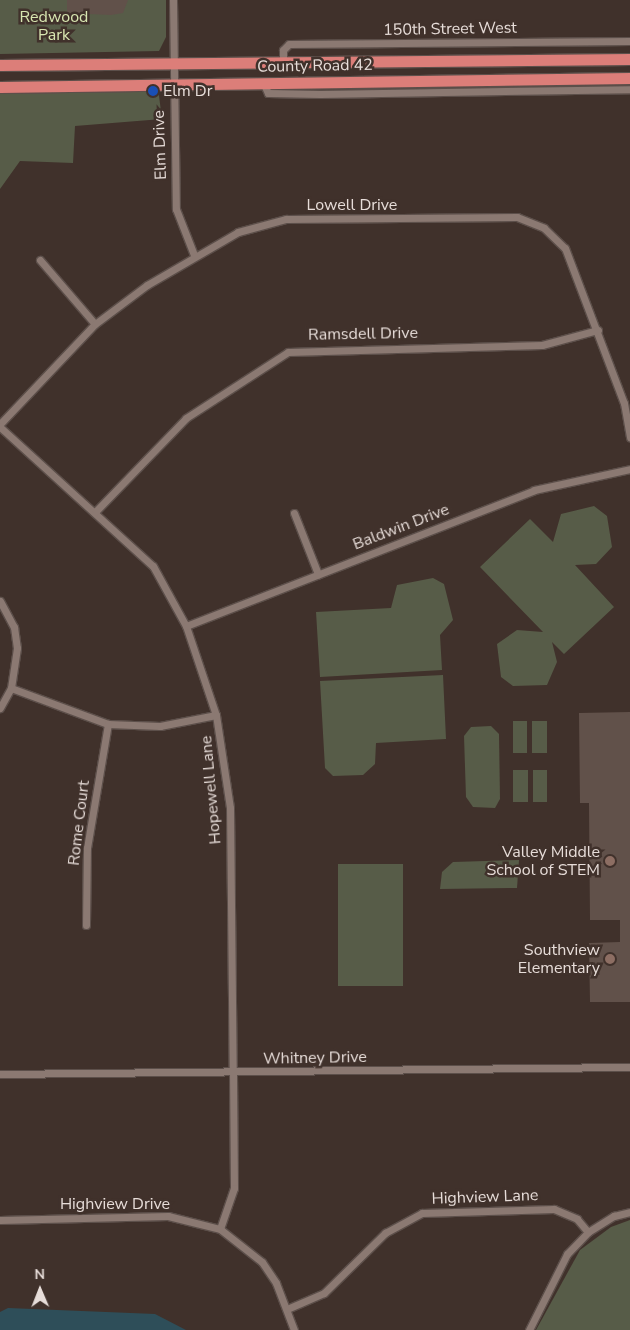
<!DOCTYPE html>
<style>
body{margin:0}
#map{position:relative;width:630px;height:1330px;overflow:hidden;background:#40312b;font-family:"Nunito Sans",sans-serif}
div>[style]{position:absolute}
.green>*{inset:0;background:#575c48;transform-origin:0 0}
.water>*{inset:0;background:#2e4e59}
.building>*{inset:0;background:#61514a}
.roads{filter:drop-shadow(1px 0 #5c4f4a) drop-shadow(-1px 0 #5c4f4a) drop-shadow(0 1px #5c4f4a) drop-shadow(0 -1px #5c4f4a)}
.minor>*{height:7px;margin:-3.5px;padding:0 3.5px;transform-origin:3.5px;border-radius:3.5px;background:#8b7972}
.trunk>*{height:11px;margin:-5.5px;padding:0 5.5px;transform-origin:5.5px;border-radius:5.5px;background:#dc7e79}
.dots>*{width:14px;height:14px;translate:-50% -50%;box-sizing:border-box;border:2px solid #40312b;border-radius:50%}
span{translate:-50% -50%;white-space:nowrap;text-align:center;line-height:1.15;-webkit-text-stroke:5px #40312b;paint-order:stroke}
.park-label{font-size:16px;color:#d8e6b1}
.street-label{font-size:16px;color:#e7ddd9}
.poi-label{font-size:16px;color:#e7ddd9}
.left{translate:0 -50%;text-align:left}
.right{translate:-100% -50%;text-align:right}
.north{position:absolute;left:15px;top:1265px;width:50px;height:50px;-webkit-text-stroke:4px #40312b;paint-order:stroke;rotate:359deg;font-size:14px;font-weight:700;line-height:20px;text-align:center;color:#e7ddd9}
.north::after{content:'';display:block;margin:auto;width:18px;height:22px;background:#e7ddd9;clip-path:polygon(50% 0,100% 100%,50% 72%,0 100%)}
</style>
<div id="map">
<div class="green">
<i style="clip-path:polygon(0 0,166px 0,166px 37px,159px 51px,0 54px)"></i>
<i style="clip-path:polygon(158px 88px,162px 119px,75px 126px,73px 163px,20px 161px,0 189px,0 94px)"></i>
<i style="clip-path:polygon(594px 506px,607px 516px,612px 547px,596px 564px,575px 565px,614px 607px,564px 654px,552px 642px,557px 662px,547px 685px,513px 686px,501px 677px,497px 644px,517px 630px,543px 632px,480px 567px,530px 519px,553px 542px,561px 514px)"></i>
<i style="clip-path:polygon(433px 578px,444px 584px,453px 620px,440px 635px,442px 670px,320px 677px,316px 612px,391px 608px,397px 585px)"></i>
<i style="clip-path:polygon(443px 675px,446px 739px,376px 743px,375px 764px,363px 775px,333px 776px,325px 768px,320px 681px)"></i>
<i style="left:513px;top:721px;width:14px;height:32px"></i>
<i style="left:532px;top:721px;width:15px;height:32px"></i>
<i style="clip-path:polygon(491px 726px,499px 734px,500px 799px,495px 808px,473px 807px,466px 797px,464px 736px,471px 727px)"></i>
<i style="left:513px;top:770px;width:15px;height:32px"></i>
<i style="left:533px;top:770px;width:14px;height:32px"></i>
<i style="clip-path:polygon(519px 860px,517px 888px,440px 889px,442px 872px,453px 862px)"></i>
<i style="left:338px;top:864px;width:65px;height:122px"></i>
<i style="clip-path:polygon(630px 1220px,630px 1330px,536px 1330px,580px 1250px,611px 1227px)"></i>
</div>
<div class="water">
<i style="clip-path:polygon(8px 1308px,155px 1314px,186px 1330px,0 1330px,0 1312px)"></i>
</div>
<div class="building">
<i style="clip-path:polygon(67px 0,128px 0,123px 13px,111px 15px,67px 13px)"></i>
<i style="clip-path:polygon(630px 712px,630px 1002px,590px 1002px,589px 943px,620px 942px,620px 920px,590px 920px,589px 803px,580px 803px,579px 713px)"></i>
</div>
<div class="roads">
<div class="minor">
<i style="left:173px;top:0;width:209px;rotate:89.2deg"></i>
<i style="left:176px;top:209px;width:49px;rotate:68.6deg"></i>
<i style="left:283px;top:61px;width:11px;rotate:-90deg"></i>
<i style="left:283px;top:50px;width:8px;rotate:-45deg"></i>
<i style="left:289px;top:44px;width:341px;rotate:-0.5deg"></i>
<i style="left:263px;top:82px;width:12px;rotate:66deg"></i>
<i style="left:268px;top:93px;width:52px;rotate:1.1deg"></i>
<i style="left:320px;top:94px;width:310px;rotate:-0.9deg"></i>
<i style="left:40px;top:260px;width:84px;rotate:49.3deg"></i>
<i style="left:0;top:424px;width:138px;rotate:-46.5deg"></i>
<i style="left:95px;top:324px;width:65px;rotate:-36.9deg"></i>
<i style="left:147px;top:285px;width:105px;rotate:-30.2deg"></i>
<i style="left:238px;top:232px;width:50px;rotate:-15.2deg"></i>
<i style="left:286px;top:219px;width:231px;rotate:-0.5deg"></i>
<i style="left:517px;top:217px;width:29px;rotate:22deg"></i>
<i style="left:544px;top:228px;width:29px;rotate:44deg"></i>
<i style="left:565px;top:248px;width:166px;rotate:69.2deg"></i>
<i style="left:624px;top:403px;width:35px;rotate:80deg"></i>
<i style="left:0;top:427px;width:207px;rotate:42.3deg"></i>
<i style="left:153px;top:566px;width:68px;rotate:61.2deg"></i>
<i style="left:186px;top:626px;width:94px;rotate:71.4deg"></i>
<i style="left:216px;top:715px;width:94px;rotate:81.4deg"></i>
<i style="left:230px;top:808px;width:265px;rotate:89.4deg"></i>
<i style="left:233px;top:1073px;width:115px;rotate:89.5deg"></i>
<i style="left:234px;top:1188px;width:43px;rotate:108.9deg"></i>
<i style="left:96px;top:511px;width:129px;rotate:-45.9deg"></i>
<i style="left:186px;top:418px;width:121px;rotate:-32.9deg"></i>
<i style="left:288px;top:352px;width:254px;rotate:-1.6deg"></i>
<i style="left:542px;top:345px;width:58px;rotate:-15deg"></i>
<i style="left:294px;top:513px;width:66px;rotate:68.5deg"></i>
<i style="left:0;top:601px;width:30px;rotate:62deg"></i>
<i style="left:14px;top:627px;width:21px;rotate:82deg"></i>
<i style="left:17px;top:648px;width:40px;rotate:98.5deg"></i>
<i style="left:11px;top:688px;width:23px;rotate:119deg"></i>
<i style="left:186px;top:626px;width:374px;rotate:-21.3deg"></i>
<i style="left:534px;top:490px;width:98px;rotate:-12.3deg"></i>
<i style="left:11px;top:688px;width:103px;rotate:20.4deg"></i>
<i style="left:108px;top:724px;width:52px;rotate:2.2deg"></i>
<i style="left:160px;top:726px;width:57px;rotate:-11.1deg"></i>
<i style="left:86px;top:925px;width:77px;rotate:-89.3deg"></i>
<i style="left:87px;top:848px;width:126px;rotate:-80.4deg"></i>
<i style="left:0;top:1074px;width:630px;rotate:-0.64deg"></i>
<i style="left:0;top:1220px;width:168px;rotate:-1.4deg"></i>
<i style="left:168px;top:1216px;width:54px;rotate:14deg"></i>
<i style="left:220px;top:1229px;width:53px;rotate:38.2deg"></i>
<i style="left:262px;top:1262px;width:25px;rotate:56deg"></i>
<i style="left:276px;top:1283px;width:50px;rotate:69deg"></i>
<i style="left:287px;top:1309px;width:40px;rotate:-23.4deg"></i>
<i style="left:324px;top:1293px;width:86px;rotate:-44.5deg"></i>
<i style="left:385px;top:1233px;width:42px;rotate:-28.4deg"></i>
<i style="left:422px;top:1213px;width:132px;rotate:-1.7deg"></i>
<i style="left:554px;top:1209px;width:25px;rotate:23deg"></i>
<i style="left:577px;top:1219px;width:17px;rotate:50deg"></i>
<i style="left:529px;top:1330px;width:85px;rotate:-63.4deg"></i>
<i style="left:567px;top:1254px;width:30px;rotate:-46deg"></i>
<i style="left:588px;top:1232px;width:31px;rotate:-32deg"></i>
<i style="left:614px;top:1216px;width:16px;rotate:-14deg"></i>
</div>
<div class="trunk">
<i style="left:0;top:65px;width:630px;rotate:-0.55deg"></i>
<i style="left:0;top:87px;width:630px;rotate:-0.82deg"></i>
</div>
</div>
<div class="dots">
<i style="left:153px;top:91px;background:#1a4fb4"></i>
<i style="left:610px;top:861px;background:#8d6e63"></i>
<i style="left:610px;top:959px;background:#8d6e63"></i>
</div>
<div class="park-label">
<span style="left:54px;top:26px">Redwood<br>Park</span>
</div>
<div class="street-label">
<span style="left:450px;top:29px;rotate:-1deg">150th Street West</span>
<span style="left:315px;top:66px;rotate:-1deg">County Road 42</span>
<span style="left:160px;top:145px;rotate:-92deg">Elm Drive</span>
<span style="left:352px;top:205px">Lowell Drive</span>
<span style="left:363px;top:334px;rotate:-1deg">Ramsdell Drive</span>
<span style="left:401px;top:527px;rotate:-21deg">Baldwin Drive</span>
<span style="left:211px;top:790px;rotate:-95deg">Hopewell Lane</span>
<span style="left:79px;top:823px;rotate:-83deg">Rome Court</span>
<span style="left:315px;top:1058px;rotate:-1deg">Whitney Drive</span>
<span style="left:485px;top:1197px;rotate:-2deg">Highview Lane</span>
<span style="left:115px;top:1204px">Highview Drive</span>
</div>
<div class="poi-label">
<span class="left" style="left:163px;top:91px">Elm Dr</span>
<span class="right" style="left:600px;top:861px">Valley Middle<br>School of STEM</span>
<span class="right" style="left:600px;top:959px">Southview<br>Elementary</span>
</div>
<div class="north">N</div>
</div>
